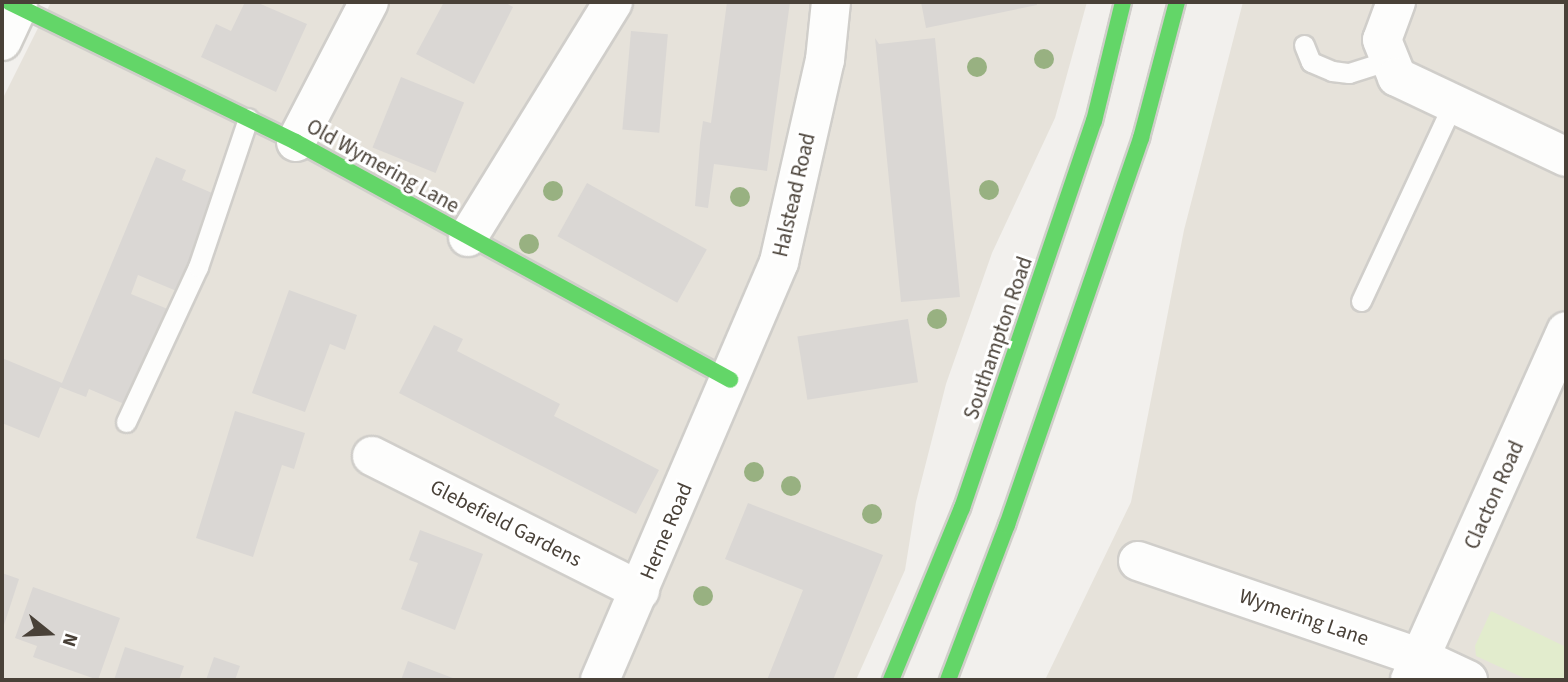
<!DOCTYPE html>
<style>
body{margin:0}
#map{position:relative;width:1568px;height:682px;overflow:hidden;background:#f2f0ed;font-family:"Source Sans 3",sans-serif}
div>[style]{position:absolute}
.residential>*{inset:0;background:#e6e2da}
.green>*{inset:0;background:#e2eccd}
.building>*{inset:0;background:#dad7d4;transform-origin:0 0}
.roads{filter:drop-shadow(2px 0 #d0ceca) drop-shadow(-2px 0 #d0ceca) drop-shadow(0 2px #d0ceca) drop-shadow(0 -2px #d0ceca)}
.lane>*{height:19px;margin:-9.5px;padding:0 9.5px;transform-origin:9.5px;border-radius:9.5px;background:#fdfdfc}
.street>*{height:38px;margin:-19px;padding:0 19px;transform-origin:19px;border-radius:19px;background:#fdfdfc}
.fast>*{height:16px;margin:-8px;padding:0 8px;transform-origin:8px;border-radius:8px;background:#63d668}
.trees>*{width:20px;height:20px;margin:-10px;border-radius:50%;background:#98b181}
span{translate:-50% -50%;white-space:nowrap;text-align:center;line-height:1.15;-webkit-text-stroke:6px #fff;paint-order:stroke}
.street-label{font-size:21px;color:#494138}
.frame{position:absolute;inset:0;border:4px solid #494138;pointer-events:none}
.north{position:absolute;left:14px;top:598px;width:70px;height:70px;-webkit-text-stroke:5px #fff;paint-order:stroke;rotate:108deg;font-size:19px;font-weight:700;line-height:28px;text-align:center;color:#494138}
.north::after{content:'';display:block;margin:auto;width:24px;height:32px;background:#494138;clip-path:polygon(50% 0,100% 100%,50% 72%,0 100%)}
</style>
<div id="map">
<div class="residential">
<i style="clip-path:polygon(51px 2px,1087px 2px,1055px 118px,992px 253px,946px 384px,916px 502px,905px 570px,856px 680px,2px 680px,2px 100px)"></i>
<i style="clip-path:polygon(1243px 2px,1566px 2px,1566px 680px,1045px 680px,1131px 502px,1184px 230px)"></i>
</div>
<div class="green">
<i style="clip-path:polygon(1491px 611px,1566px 647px,1566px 680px,1528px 680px,1476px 656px,1475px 646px)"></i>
</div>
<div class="building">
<i style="clip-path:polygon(245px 2px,256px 2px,307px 24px,276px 92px,201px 57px,216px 24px,231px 31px)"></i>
<i style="clip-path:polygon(444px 2px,504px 2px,513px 7px,474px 84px,416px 54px)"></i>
<i style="clip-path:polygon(727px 2px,790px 2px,767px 171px,714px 164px,708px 208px,695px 206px,700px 143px,703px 121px,711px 123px)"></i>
<i style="clip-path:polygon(921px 2px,1036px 2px,1037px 5px,926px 28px)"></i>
<i style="left:631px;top:31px;width:37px;height:99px;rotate:5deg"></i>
<i style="clip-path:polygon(875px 38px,879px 44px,935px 38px,960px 297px,901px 302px)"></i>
<i style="left:401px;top:77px;width:68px;height:76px;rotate:22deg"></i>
<i style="clip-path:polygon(156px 157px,186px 170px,182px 180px,219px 196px,179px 292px,138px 275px,131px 294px,170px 310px,129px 406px,89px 389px,86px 397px,60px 387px,39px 438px,2px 423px,2px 358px,62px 383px)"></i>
<i style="left:587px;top:183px;width:137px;height:61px;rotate:29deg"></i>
<i style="clip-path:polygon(289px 290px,357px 315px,345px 350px,330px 344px,305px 412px,252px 393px)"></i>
<i style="left:908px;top:319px;width:64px;height:112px;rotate:81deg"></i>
<i style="clip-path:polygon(434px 325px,463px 339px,457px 351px,560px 404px,554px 416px,659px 470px,636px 514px,399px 393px)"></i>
<i style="clip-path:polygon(235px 411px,305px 433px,294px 469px,282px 465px,253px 557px,196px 538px)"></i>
<i style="clip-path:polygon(748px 503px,883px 555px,833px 680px,767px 680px,803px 590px,725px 559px)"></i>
<i style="clip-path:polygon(420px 530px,483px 554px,455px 630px,401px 609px,418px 563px,409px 560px)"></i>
<i style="clip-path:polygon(2px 573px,19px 579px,2px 631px)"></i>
<i style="clip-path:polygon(33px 587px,120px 618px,98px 680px,33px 657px,37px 646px,15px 638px)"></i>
<i style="clip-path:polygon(125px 647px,184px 666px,179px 680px,114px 680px)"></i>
<i style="clip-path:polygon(214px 657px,240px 666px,235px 680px,206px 680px)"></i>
<i style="clip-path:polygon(408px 661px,458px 680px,401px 680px)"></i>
</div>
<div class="roads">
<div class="lane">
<i style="left:1304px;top:45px;width:18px;rotate:68deg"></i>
<i style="left:1311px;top:62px;width:23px;rotate:23deg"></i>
<i style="left:1332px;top:71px;width:17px;rotate:7deg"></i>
<i style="left:1349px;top:73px;width:43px;rotate:-17.6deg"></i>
<i style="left:1361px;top:301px;width:217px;rotate:-65deg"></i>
<i style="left:126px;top:422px;width:171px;rotate:-65.1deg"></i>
<i style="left:198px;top:267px;width:157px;rotate:-71.4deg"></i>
</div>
<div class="street">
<i style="left:1396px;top:2px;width:40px;rotate:110.2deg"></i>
<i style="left:1382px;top:40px;width:40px;rotate:68deg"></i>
<i style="left:1397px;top:77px;width:187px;rotate:25.3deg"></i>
<i style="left:2px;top:41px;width:38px;rotate:-65deg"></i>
<i style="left:296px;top:142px;width:158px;rotate:-62.5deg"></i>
<i style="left:468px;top:237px;width:276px;rotate:-58.3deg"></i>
<i style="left:372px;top:456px;width:300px;rotate:26.7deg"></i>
<i style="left:1138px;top:561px;width:299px;rotate:18.9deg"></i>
<i style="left:1421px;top:658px;width:52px;rotate:25.1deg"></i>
<i style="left:600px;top:680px;width:455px;rotate:-66.8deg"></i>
<i style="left:779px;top:262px;width:207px;rotate:-77.2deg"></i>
<i style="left:825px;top:60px;width:58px;rotate:-84.1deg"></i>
<i style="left:1410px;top:680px;width:382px;rotate:-65.9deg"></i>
</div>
<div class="fast">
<i style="left:9px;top:2px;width:319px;rotate:26deg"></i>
<i style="left:296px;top:142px;width:495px;rotate:28.7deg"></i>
<i style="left:891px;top:680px;width:186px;rotate:-67.6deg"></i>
<i style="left:962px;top:508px;width:409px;rotate:-71.2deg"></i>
<i style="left:1094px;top:121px;width:122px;rotate:-76.3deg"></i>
<i style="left:948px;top:680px;width:166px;rotate:-69.2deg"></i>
<i style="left:1007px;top:525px;width:410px;rotate:-70.9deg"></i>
<i style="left:1141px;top:138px;width:141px;rotate:-75.2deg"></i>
</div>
</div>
<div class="trees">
<i style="left:1044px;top:59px"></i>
<i style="left:977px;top:67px"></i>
<i style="left:989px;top:190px"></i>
<i style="left:553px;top:191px"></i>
<i style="left:740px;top:197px"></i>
<i style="left:529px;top:244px"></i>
<i style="left:937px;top:319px"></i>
<i style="left:754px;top:472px"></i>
<i style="left:791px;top:486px"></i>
<i style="left:872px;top:514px"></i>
<i style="left:703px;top:596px"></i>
</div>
<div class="street-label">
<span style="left:383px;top:166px;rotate:29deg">Old Wymering Lane</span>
<span style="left:794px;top:195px;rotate:-77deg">Halstead Road</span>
<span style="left:998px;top:338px;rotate:-71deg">Southampton Road</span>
<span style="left:1494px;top:495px;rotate:-66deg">Clacton Road</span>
<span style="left:506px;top:523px;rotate:27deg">Glebefield Gardens</span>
<span style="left:666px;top:531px;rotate:-67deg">Herne Road</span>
<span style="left:1304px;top:617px;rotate:19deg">Wymering Lane</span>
</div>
<div class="frame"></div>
<div class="north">N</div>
</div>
